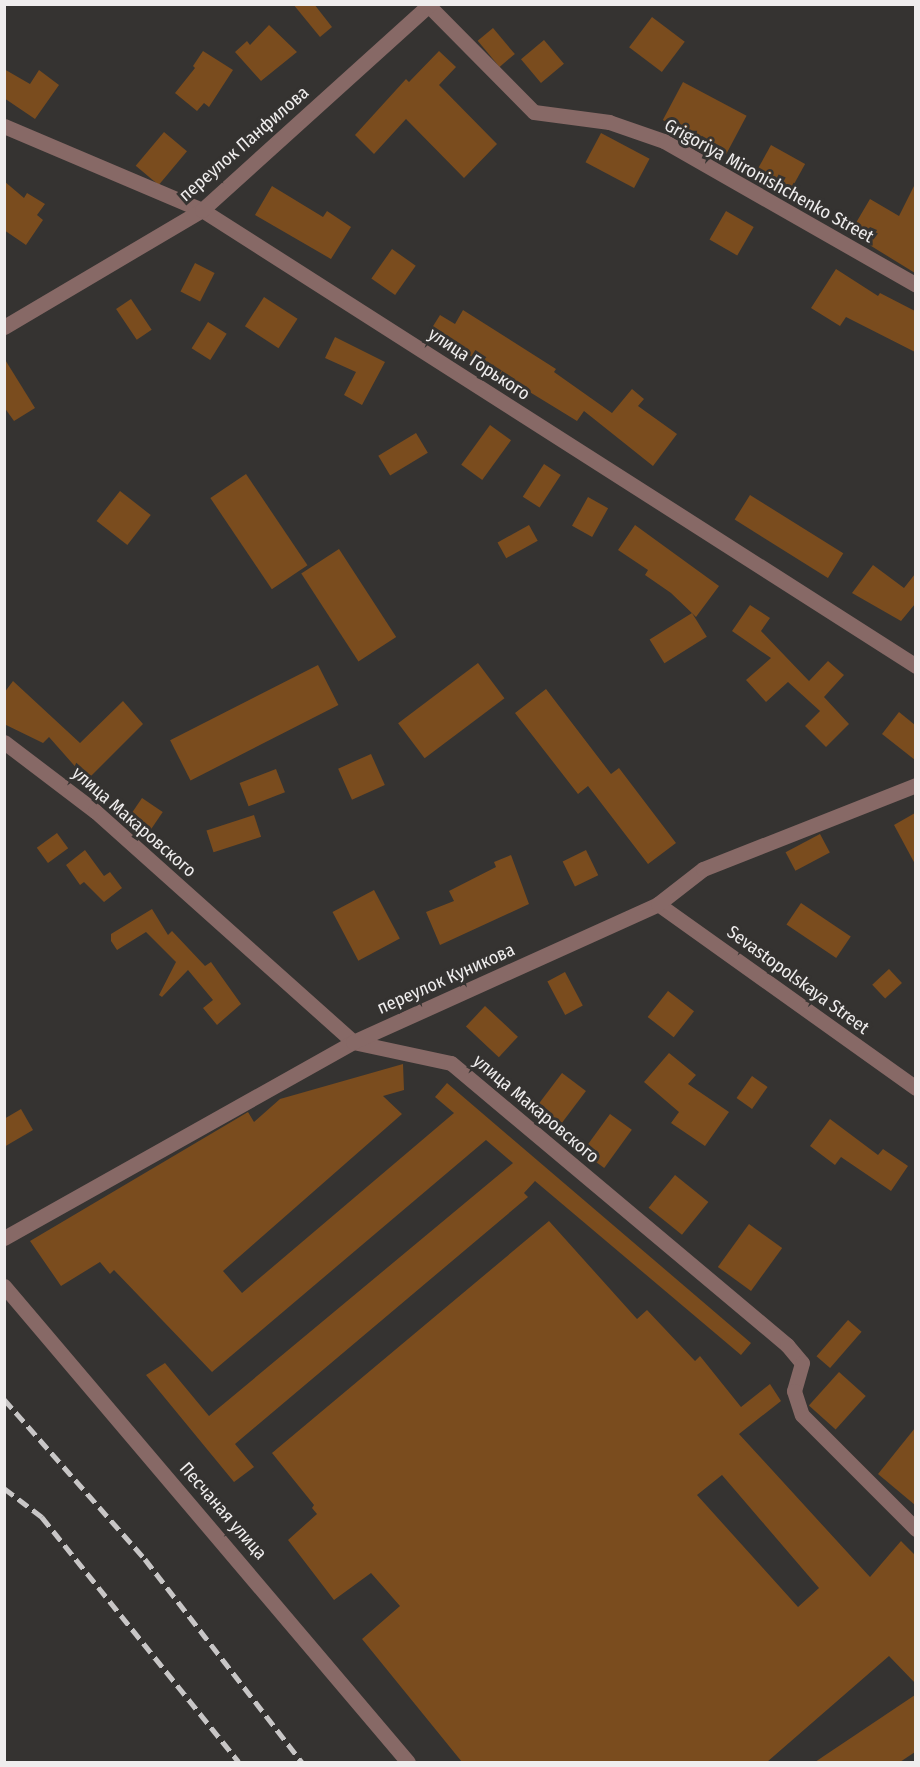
<!DOCTYPE html>
<meta charset="utf-8">
<style>
body{margin:0}
#map{position:relative;width:920px;height:1767px;overflow:hidden;background:#353331;font-family:"Fira Sans Condensed",sans-serif}
div>[style]{position:absolute}
.building>*{inset:0;background:#7a4c1e;transform-origin:0 0}
.minor>*{height:15px;margin:-7.5px;padding:0 7.5px;transform-origin:7.5px;border-radius:7.5px;background:#876966}
.rail>*{height:4.5px;margin-top:-2.25px;transform-origin:0;background:repeating-linear-gradient(90deg,#c8c6c6 0 12px,transparent 0 18px)}
span{translate:-50% -50%;white-space:nowrap;text-align:center;line-height:1.15;-webkit-text-stroke:6px #353331;paint-order:stroke}
.street-label{font-size:18px;color:#efeded}
.frame{position:absolute;inset:0;border:6px solid #efeded;pointer-events:none}
</style>
<div id="map">
<div class="building">
<i style="clip-path:polygon(293px 4px,314px 4px,332px 27px,320px 37px)"></i>
<i style="left:652px;top:17px;width:41px;height:38px;rotate:37deg"></i>
<i style="clip-path:polygon(269px 25px,297px 52px,261px 81px,235px 52px,247px 41px,250px 45px)"></i>
<i style="left:493px;top:28px;width:34px;height:20px;rotate:50deg"></i>
<i style="left:544px;top:40px;width:31px;height:30px;rotate:50deg"></i>
<i style="clip-path:polygon(203px 51px,233px 70px,209px 107px,204px 103px,197px 111px,175px 93px,195px 68px,193px 66px)"></i>
<i style="clip-path:polygon(439px 51px,456px 67px,439px 85px,497px 144px,464px 178px,406px 119px,374px 154px,355px 135px,406px 79px,409px 82px)"></i>
<i style="clip-path:polygon(4px 69px,30px 84px,39px 70px,59px 85px,35px 119px,4px 98px)"></i>
<i style="left:683px;top:82px;width:72px;height:43px;rotate:28deg"></i>
<i style="left:164px;top:132px;width:30px;height:44px;rotate:40deg"></i>
<i style="left:601px;top:133px;width:55px;height:33px;rotate:28deg"></i>
<i style="left:771px;top:145px;width:39px;height:36px;rotate:29deg"></i>
<i style="clip-path:polygon(4px 181px,24px 198px,27px 193px,45px 204px,37px 215px,43px 220px,26px 245px,4px 230px)"></i>
<i style="clip-path:polygon(915px 184px,915px 273px,850px 233px,870px 199px,899px 216px)"></i>
<i style="clip-path:polygon(272px 186px,323px 217px,327px 211px,351px 227px,331px 259px,255px 215px)"></i>
<i style="left:726px;top:211px;width:32px;height:33px;rotate:30deg"></i>
<i style="left:392px;top:249px;width:29px;height:36px;rotate:35deg"></i>
<i style="left:195px;top:263px;width:22px;height:32px;rotate:27deg"></i>
<i style="clip-path:polygon(836px 269px,878px 296px,880px 293px,915px 311px,915px 352px,846px 317px,840px 326px,811px 308px)"></i>
<i style="left:264px;top:297px;width:40px;height:35px;rotate:33deg"></i>
<i style="left:131px;top:299px;width:37px;height:18px;rotate:56deg"></i>
<i style="clip-path:polygon(463px 310px,556px 369px,554px 372px,612px 413px,632px 389px,644px 399px,638px 406px,677px 434px,653px 466px,584px 411px,577px 421px,430px 331px,440px 315px,455px 324px)"></i>
<i style="left:208px;top:322px;width:22px;height:31px;rotate:32deg"></i>
<i style="clip-path:polygon(335px 337px,385px 362px,362px 405px,344px 395px,356px 372px,325px 358px)"></i>
<i style="clip-path:polygon(4px 358px,35px 408px,14px 421px,4px 407px)"></i>
<i style="left:490px;top:425px;width:26px;height:49px;rotate:36deg"></i>
<i style="left:416px;top:433px;width:23px;height:44px;rotate:59deg"></i>
<i style="left:544px;top:464px;width:20px;height:39px;rotate:33deg"></i>
<i style="left:246px;top:474px;width:110px;height:43px;rotate:56deg"></i>
<i style="left:120px;top:491px;width:39px;height:38px;rotate:38deg"></i>
<i style="left:750px;top:495px;width:110px;height:29px;rotate:32deg"></i>
<i style="left:588px;top:497px;width:23px;height:33px;rotate:29deg"></i>
<i style="left:529px;top:525px;width:18px;height:36px;rotate:61deg"></i>
<i style="clip-path:polygon(635px 525px,719px 586px,696px 617px,671px 593px,645px 575px,648px 570px,618px 550px)"></i>
<i style="left:339px;top:549px;width:105px;height:45px;rotate:57deg"></i>
<i style="clip-path:polygon(873px 565px,904px 588px,915px 574px,915px 604px,901px 621px,852px 593px)"></i>
<i style="clip-path:polygon(750px 605px,770px 618px,761px 631px,809px 681px,828px 661px,844px 675px,824px 697px,849px 724px,826px 747px,805px 726px,820px 711px,788px 682px,766px 702px,746px 680px,771px 658px,732px 631px)"></i>
<i style="left:692px;top:613px;width:28px;height:50px;rotate:58deg"></i>
<i style="left:478px;top:663px;width:44px;height:100px;rotate:53deg"></i>
<i style="left:318px;top:665px;width:45px;height:166px;rotate:63deg"></i>
<i style="clip-path:polygon(13px 681px,80px 743px,123px 701px,143px 724px,87px 780px,49px 737px,43px 743px,4px 724px,4px 693px)"></i>
<i style="clip-path:polygon(546px 689px,611px 774px,619px 768px,676px 843px,648px 864px,588px 786px,578px 794px,515px 713px)"></i>
<i style="clip-path:polygon(899px 712px,915px 725px,915px 760px,882px 734px)"></i>
<i style="left:371px;top:754px;width:34px;height:36px;rotate:66deg"></i>
<i style="left:276px;top:769px;width:25px;height:39px;rotate:69deg"></i>
<i style="left:142px;top:798px;width:25px;height:26px;rotate:34deg"></i>
<i style="clip-path:polygon(915px 813px,915px 864px,894px 825px)"></i>
<i style="left:254px;top:815px;width:23px;height:50px;rotate:72deg"></i>
<i style="left:57px;top:833px;width:19px;height:25px;rotate:54deg"></i>
<i style="left:820px;top:834px;width:21px;height:39px;rotate:62deg"></i>
<i style="clip-path:polygon(85px 850px,104px 876px,110px 872px,122px 888px,104px 902px,84px 882px,80px 885px,66px 865px)"></i>
<i style="left:586px;top:850px;width:28px;height:26px;rotate:64deg"></i>
<i style="clip-path:polygon(511px 855px,529px 904px,440px 945px,426px 912px,454px 901px,449px 891px,496px 867px,494px 862px)"></i>
<i style="left:374px;top:890px;width:55px;height:47px;rotate:62deg"></i>
<i style="left:801px;top:903px;width:60px;height:26px;rotate:34deg"></i>
<i style="clip-path:polygon(152px 909px,168px 935px,172px 931px,205px 966px,211px 962px,241px 1004px,217px 1025px,203px 1008px,213px 1000px,188px 970px,162px 997px,159px 995px,176px 962px,146px 932px,117px 950px,111px 941px,111px 934px)"></i>
<i style="left:889px;top:969px;width:19px;height:23px;rotate:47deg"></i>
<i style="left:565px;top:972px;width:38px;height:20px;rotate:62deg"></i>
<i style="left:668px;top:991px;width:33px;height:33px;rotate:38deg"></i>
<i style="left:485px;top:1006px;width:45px;height:28px;rotate:43deg"></i>
<i style="clip-path:polygon(669px 1053px,696px 1075px,688px 1084px,729px 1112px,705px 1146px,671px 1123px,679px 1112px,644px 1082px)"></i>
<i style="clip-path:polygon(403px 1064px,404px 1090px,383px 1096px,402px 1114px,223px 1271px,242px 1293px,454px 1113px,435px 1097px,447px 1083px,751px 1343px,741px 1355px,535px 1181px,524px 1193px,528px 1197px,235px 1444px,254px 1467px,234px 1482px,146px 1375px,165px 1363px,209px 1416px,513px 1163px,486px 1140px,212px 1372px,114px 1270px,110px 1274px,100px 1262px,61px 1286px,30px 1241px,248px 1112px,254px 1122px,280px 1099px)"></i>
<i style="left:562px;top:1073px;width:30px;height:47px;rotate:37deg"></i>
<i style="left:752px;top:1076px;width:19px;height:27px;rotate:35deg"></i>
<i style="clip-path:polygon(21px 1109px,33px 1130px,4px 1147px,4px 1119px)"></i>
<i style="left:610px;top:1114px;width:27px;height:47px;rotate:36deg"></i>
<i style="clip-path:polygon(830px 1119px,878px 1155px,883px 1149px,908px 1166px,891px 1191px,841px 1157px,835px 1165px,810px 1146px)"></i>
<i style="left:675px;top:1175px;width:43px;height:42px;rotate:39deg"></i>
<i style="clip-path:polygon(evenodd,549px 1221px,637px 1319px,647px 1310px,695px 1361px,700px 1356px,741px 1407px,770px 1384px,781px 1401px,739px 1434px,870px 1577px,901px 1541px,915px 1555px,915px 1683px,889px 1656px,767px 1762px,462px 1762px,362px 1639px,400px 1606px,371px 1573px,334px 1600px,288px 1540px,317px 1514px,312px 1508px,314px 1505px,272px 1453px,549px 1221px,722px 1475px,819px 1588px,798px 1607px,697px 1495px,722px 1475px)"></i>
<i style="left:749px;top:1224px;width:41px;height:53px;rotate:36deg"></i>
<i style="left:848px;top:1320px;width:18px;height:48px;rotate:41deg"></i>
<i style="left:839px;top:1372px;width:36px;height:45px;rotate:42deg"></i>
<i style="clip-path:polygon(915px 1428px,915px 1505px,878px 1474px)"></i>
<i style="clip-path:polygon(915px 1695px,915px 1752px,900px 1762px,815px 1762px)"></i>
</div>
<div class="minor">
<i style="left:429px;top:6px;width:149px;rotate:45.3deg"></i>
<i style="left:534px;top:112px;width:76px;rotate:7.6deg"></i>
<i style="left:609px;top:122px;width:58px;rotate:19.1deg"></i>
<i style="left:664px;top:141px;width:290px;rotate:29.7deg"></i>
<i style="left:4px;top:126px;width:215px;rotate:23deg"></i>
<i style="left:202px;top:210px;width:847px;rotate:32.56deg"></i>
<i style="left:4px;top:327px;width:230px;rotate:-30.6deg"></i>
<i style="left:202px;top:210px;width:307px;rotate:-42.1deg"></i>
<i style="left:4px;top:742px;width:114px;rotate:37.2deg"></i>
<i style="left:95px;top:811px;width:346px;rotate:41.8deg"></i>
<i style="left:353px;top:1042px;width:100px;rotate:12.1deg"></i>
<i style="left:451px;top:1063px;width:439px;rotate:40deg"></i>
<i style="left:787px;top:1345px;width:23px;rotate:50deg"></i>
<i style="left:802px;top:1363px;width:29px;rotate:106deg"></i>
<i style="left:794px;top:1391px;width:25px;rotate:72deg"></i>
<i style="left:802px;top:1415px;width:161px;rotate:45deg"></i>
<i style="left:658px;top:904px;width:317px;rotate:35.5deg"></i>
<i style="left:4px;top:1238px;width:400px;rotate:-29.3deg"></i>
<i style="left:353px;top:1042px;width:335px;rotate:-24.3deg"></i>
<i style="left:658px;top:904px;width:57px;rotate:-37.9deg"></i>
<i style="left:703px;top:869px;width:229px;rotate:-21.5deg"></i>
<i style="left:4px;top:1286px;width:624px;rotate:49.68deg"></i>
</div>
<div class="rail">
<i style="left:4px;top:1399px;width:213px;rotate:48.6deg"></i>
<i style="left:145px;top:1559px;width:257px;rotate:52.3deg"></i>
<i style="left:4px;top:1488px;width:48px;rotate:37.3deg"></i>
<i style="left:42px;top:1517px;width:314px;rotate:51.2deg"></i>
</div>
<div class="street-label">
<span style="left:244px;top:144px;rotate:-41deg">переулок Панфилова</span>
<span style="left:769px;top:181px;rotate:29deg">Grigoriya Mironishchenko Street</span>
<span style="left:479px;top:364px;rotate:33deg">улица Горького</span>
<span style="left:134px;top:822px;rotate:41deg">улица Макаровского</span>
<span style="left:446px;top:979px;rotate:-24deg">переулок Куникова</span>
<span style="left:798px;top:980px;rotate:36deg">Sevastopolskaya Street</span>
<span style="left:536px;top:1109px;rotate:40deg">улица Макаровского</span>
<span style="left:223px;top:1511px;rotate:49deg">Песчаная улица</span>
</div>
<div class="frame"></div>
</div>
